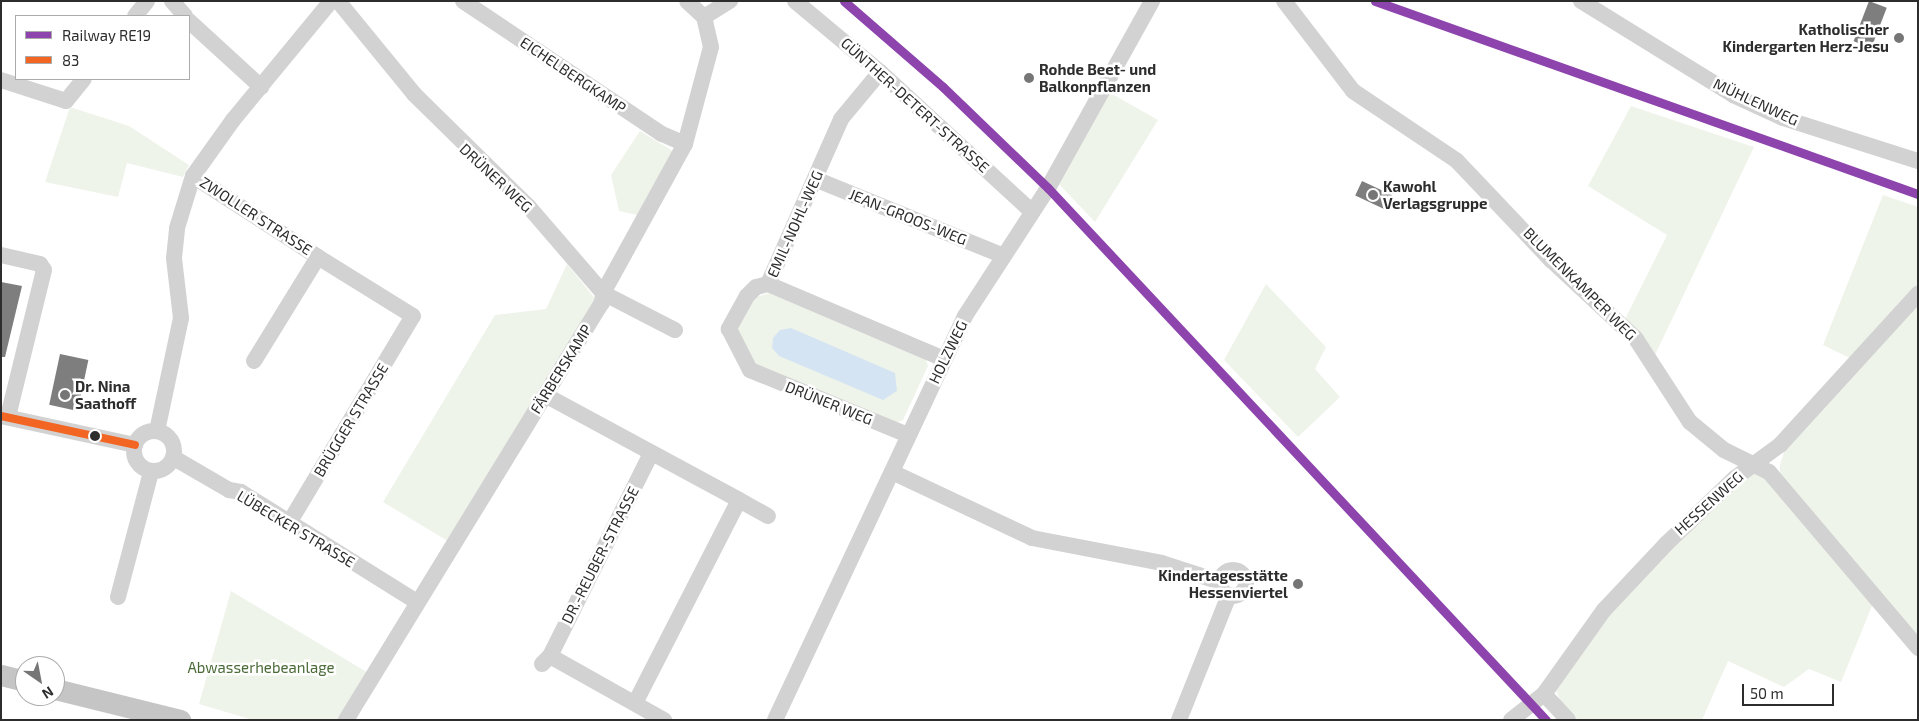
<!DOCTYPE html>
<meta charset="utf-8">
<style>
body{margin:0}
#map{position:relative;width:1919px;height:721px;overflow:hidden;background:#fff;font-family:"Exo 2",sans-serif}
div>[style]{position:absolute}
.green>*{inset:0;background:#eef4ea}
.water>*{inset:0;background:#d5e4f2}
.building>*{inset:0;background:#7e7e7e;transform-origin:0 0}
.minor>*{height:16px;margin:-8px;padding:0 8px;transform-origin:8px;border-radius:8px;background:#d2d2d2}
.minor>.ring{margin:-8px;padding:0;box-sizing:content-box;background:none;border:16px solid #d2d2d2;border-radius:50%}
.major>*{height:21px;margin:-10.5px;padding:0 10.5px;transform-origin:10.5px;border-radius:10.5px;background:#c5c5c5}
.bus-1>*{height:8px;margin:-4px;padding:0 4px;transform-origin:4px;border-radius:4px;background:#f26522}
.rail-1>*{height:9px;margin:-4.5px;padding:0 4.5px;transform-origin:4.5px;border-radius:4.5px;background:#8e44ad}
.dots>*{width:14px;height:14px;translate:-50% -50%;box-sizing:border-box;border:2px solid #fff;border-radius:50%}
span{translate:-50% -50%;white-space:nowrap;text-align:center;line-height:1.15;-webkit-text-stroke:5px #fff;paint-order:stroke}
.poi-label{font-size:15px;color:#2d2d2d;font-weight:700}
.right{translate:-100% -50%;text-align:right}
.left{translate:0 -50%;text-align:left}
.street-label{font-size:15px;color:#2d2d2d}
.park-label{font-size:15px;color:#4a6a38}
.frame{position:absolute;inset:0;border:2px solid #2d2d2d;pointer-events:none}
.legend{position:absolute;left:15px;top:15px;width:175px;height:65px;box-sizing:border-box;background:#fff;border:1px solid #ababab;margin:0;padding:6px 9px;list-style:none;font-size:15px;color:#2d2d2d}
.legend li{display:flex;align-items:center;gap:10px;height:25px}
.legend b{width:25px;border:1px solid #ababab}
.north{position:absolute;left:15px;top:656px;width:50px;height:50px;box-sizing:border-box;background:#fff;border:1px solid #ababab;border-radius:50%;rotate:147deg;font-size:14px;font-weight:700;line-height:20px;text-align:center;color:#2d2d2d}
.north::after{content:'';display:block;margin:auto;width:18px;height:22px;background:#767676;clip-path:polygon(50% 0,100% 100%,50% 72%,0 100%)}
.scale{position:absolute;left:1742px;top:684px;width:92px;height:22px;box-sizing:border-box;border:2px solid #2d2d2d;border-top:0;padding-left:6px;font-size:15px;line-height:18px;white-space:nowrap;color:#2d2d2d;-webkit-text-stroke:4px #fff;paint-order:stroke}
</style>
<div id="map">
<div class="green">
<i style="clip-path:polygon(1105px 90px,1158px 120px,1095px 222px,1057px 182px)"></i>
<i style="clip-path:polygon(1631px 106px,1754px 147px,1654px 357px,1625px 319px,1667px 235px,1588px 186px)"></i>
<i style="clip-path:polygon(70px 107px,129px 126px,189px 165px,183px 177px,127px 163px,118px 197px,45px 182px)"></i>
<i style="clip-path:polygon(640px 131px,676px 153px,637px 215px,619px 211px,611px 175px)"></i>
<i style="clip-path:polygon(1883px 195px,1918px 207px,1918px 286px,1854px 360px,1823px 345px)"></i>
<i style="clip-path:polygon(567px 264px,598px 302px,451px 543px,383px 502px,495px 315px,546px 309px)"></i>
<i style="clip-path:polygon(1266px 284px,1326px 347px,1315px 369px,1340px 397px,1298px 437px,1224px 360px)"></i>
<i style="clip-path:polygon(770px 293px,924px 355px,928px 366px,903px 420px,895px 423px,751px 366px,734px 329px,752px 298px)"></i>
<i style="clip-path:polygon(1918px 304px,1918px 640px,1780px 475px,1780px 465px,1784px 452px)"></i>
<i style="clip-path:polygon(1755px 470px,1767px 476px,1874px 601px,1841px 682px,1809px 669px,1784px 687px,1728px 661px,1702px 720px,1578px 720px,1561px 702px,1556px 691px,1580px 648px,1668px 549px)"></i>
<i style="clip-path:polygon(231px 591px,370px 674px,343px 720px,253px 720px,199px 704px)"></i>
</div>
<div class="water">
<i style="clip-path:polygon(791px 328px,895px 373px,897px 391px,883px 400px,779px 356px,772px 348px,773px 338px,780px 330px)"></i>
</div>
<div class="building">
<i style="left:1869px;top:1px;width:19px;height:43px;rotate:21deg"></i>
<i style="left:1362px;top:181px;width:33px;height:16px;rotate:25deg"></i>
<i style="clip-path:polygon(1px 282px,22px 286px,5px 357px,1px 357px)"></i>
<i style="left:60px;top:354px;width:29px;height:52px;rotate:12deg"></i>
</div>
<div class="minor">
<i style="left:172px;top:1px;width:20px;rotate:49deg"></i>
<i style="left:338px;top:1px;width:120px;rotate:50.7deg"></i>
<i style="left:414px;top:94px;width:160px;rotate:44.5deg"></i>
<i style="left:528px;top:206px;width:115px;rotate:49.2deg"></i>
<i style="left:603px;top:293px;width:81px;rotate:27.2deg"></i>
<i style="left:463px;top:1px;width:239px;rotate:33.8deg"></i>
<i style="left:662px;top:134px;width:25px;rotate:23deg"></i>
<i style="left:795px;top:1px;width:111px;rotate:39.9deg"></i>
<i style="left:880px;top:72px;width:205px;rotate:42.6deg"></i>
<i style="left:1284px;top:1px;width:113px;rotate:52.5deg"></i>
<i style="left:1353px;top:91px;width:125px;rotate:33.9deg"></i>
<i style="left:1457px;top:161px;width:137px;rotate:46.5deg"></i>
<i style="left:1551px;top:260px;width:116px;rotate:42.9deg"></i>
<i style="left:1636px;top:339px;width:99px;rotate:57deg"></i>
<i style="left:1690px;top:422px;width:44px;rotate:39.5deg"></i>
<i style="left:1724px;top:450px;width:50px;rotate:26.1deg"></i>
<i style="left:1769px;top:472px;width:231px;rotate:49.7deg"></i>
<i style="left:1581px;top:1px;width:179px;rotate:31.7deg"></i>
<i style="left:1733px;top:95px;width:55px;rotate:24.7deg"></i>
<i style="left:1783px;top:118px;width:142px;rotate:17.7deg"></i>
<i style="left:135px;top:16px;width:19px;rotate:-51deg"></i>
<i style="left:704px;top:17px;width:31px;rotate:-32deg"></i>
<i style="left:189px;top:21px;width:98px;rotate:42.5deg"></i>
<i style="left:1px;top:80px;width:68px;rotate:17.9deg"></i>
<i style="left:66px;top:101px;width:28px;rotate:-51deg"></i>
<i style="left:193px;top:176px;width:149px;rotate:32.9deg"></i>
<i style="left:318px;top:257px;width:122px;rotate:121.6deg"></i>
<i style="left:815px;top:179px;width:201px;rotate:22.2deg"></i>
<i style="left:1px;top:255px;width:40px;rotate:13deg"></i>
<i style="left:40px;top:264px;width:7px;rotate:56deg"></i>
<i style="left:44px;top:270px;width:151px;rotate:103.8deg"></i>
<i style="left:768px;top:284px;width:12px;rotate:166deg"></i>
<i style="left:756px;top:287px;width:13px;rotate:135deg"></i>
<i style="left:747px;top:296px;width:38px;rotate:119deg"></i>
<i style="left:729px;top:329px;width:46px;rotate:62.9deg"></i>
<i style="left:750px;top:370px;width:171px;rotate:22.4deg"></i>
<i style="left:768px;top:284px;width:180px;rotate:-66.1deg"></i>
<i style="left:841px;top:119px;width:61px;rotate:-50.3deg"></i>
<i style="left:768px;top:284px;width:191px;rotate:23.1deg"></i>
<i style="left:545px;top:395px;width:221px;rotate:28.4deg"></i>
<i style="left:739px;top:500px;width:226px;rotate:117.1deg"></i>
<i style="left:1px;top:416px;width:137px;rotate:12.2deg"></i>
<i class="ring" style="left:134px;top:431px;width:24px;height:24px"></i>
<i style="left:157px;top:431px;width:116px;rotate:-78deg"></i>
<i style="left:181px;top:318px;width:60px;rotate:-96.7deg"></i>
<i style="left:174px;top:258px;width:30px;rotate:-84deg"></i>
<i style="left:177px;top:228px;width:54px;rotate:-72.9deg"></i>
<i style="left:193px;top:176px;width:69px;rotate:-54.5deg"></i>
<i style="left:233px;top:120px;width:154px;rotate:-50.5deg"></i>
<i style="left:174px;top:458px;width:64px;rotate:30.2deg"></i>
<i style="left:229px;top:490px;width:12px;rotate:9deg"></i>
<i style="left:241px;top:492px;width:208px;rotate:32deg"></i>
<i style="left:892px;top:472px;width:155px;rotate:25.2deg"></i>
<i style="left:1032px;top:538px;width:132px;rotate:10.9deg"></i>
<i style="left:1162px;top:563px;width:61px;rotate:18.1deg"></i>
<i style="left:739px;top:500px;width:33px;rotate:29deg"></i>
<i style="left:289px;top:523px;width:241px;rotate:-59.1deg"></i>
<i style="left:413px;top:316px;width:112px;rotate:-148.2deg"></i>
<i class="ring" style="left:1220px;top:570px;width:10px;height:10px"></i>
<i style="left:118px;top:597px;width:129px;rotate:-75.2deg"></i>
<i style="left:550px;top:656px;width:131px;rotate:29.3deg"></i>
<i style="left:542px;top:664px;width:11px;rotate:-45deg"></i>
<i style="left:550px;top:656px;width:227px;rotate:-63.5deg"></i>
<i style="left:1544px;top:694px;width:35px;rotate:47deg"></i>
<i style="left:346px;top:720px;width:489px;rotate:-58.5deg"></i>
<i style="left:602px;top:303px;width:10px;rotate:-84deg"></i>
<i style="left:603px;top:293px;width:170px;rotate:-61.2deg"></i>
<i style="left:685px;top:144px;width:100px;rotate:-75deg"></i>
<i style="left:711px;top:47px;width:31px;rotate:-103deg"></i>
<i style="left:704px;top:17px;width:23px;rotate:-137deg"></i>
<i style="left:775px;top:720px;width:446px;rotate:-64.8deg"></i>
<i style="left:965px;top:316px;width:153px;rotate:-57deg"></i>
<i style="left:1048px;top:188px;width:214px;rotate:-60.9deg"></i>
<i style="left:1179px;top:720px;width:135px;rotate:-68.2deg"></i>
<i style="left:1511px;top:720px;width:42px;rotate:-38.2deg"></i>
<i style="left:1544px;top:694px;width:103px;rotate:-54.5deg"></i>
<i style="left:1604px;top:610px;width:91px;rotate:-46.8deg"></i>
<i style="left:1666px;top:544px;width:95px;rotate:-43.7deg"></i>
<i style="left:1735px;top:478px;width:56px;rotate:-36.3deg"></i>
<i style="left:1780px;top:445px;width:205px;rotate:-47.6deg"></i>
</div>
<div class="major">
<i style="left:1px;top:675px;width:25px;rotate:14deg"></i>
<i style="left:55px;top:689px;width:129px;rotate:13.9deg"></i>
</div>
<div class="bus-1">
<i style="left:1px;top:416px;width:137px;rotate:12.2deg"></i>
</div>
<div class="rail-1">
<i style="left:844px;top:1px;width:131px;rotate:41deg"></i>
<i style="left:943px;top:87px;width:146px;rotate:43.9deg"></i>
<i style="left:1048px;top:188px;width:729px;rotate:46.89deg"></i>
<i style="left:1375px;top:1px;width:576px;rotate:19.57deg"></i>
</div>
<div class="dots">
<i style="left:1899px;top:38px;background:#767676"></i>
<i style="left:1029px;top:78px;background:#767676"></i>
<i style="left:1373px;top:195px;background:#767676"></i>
<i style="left:65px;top:395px;background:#767676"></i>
<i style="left:95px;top:436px;background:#2d2d2d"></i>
<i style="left:1298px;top:584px;background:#767676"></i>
</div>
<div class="poi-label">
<span class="right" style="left:1889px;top:38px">Katholischer<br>Kindergarten Herz-Jesu</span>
<span class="left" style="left:1039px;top:78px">Rohde Beet- und<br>Balkonpflanzen</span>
<span class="left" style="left:1383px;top:195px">Kawohl<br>Verlagsgruppe</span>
<span class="left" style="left:75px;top:395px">Dr. Nina<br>Saathoff</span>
<span class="right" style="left:1288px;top:584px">Kindertagesstätte<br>Hessenviertel</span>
</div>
<div class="street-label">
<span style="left:573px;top:75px;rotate:34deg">EICHELBERGKAMP</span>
<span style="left:1756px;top:102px;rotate:25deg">MÜHLENWEG</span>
<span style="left:915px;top:105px;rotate:42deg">GÜNTHER-DETERT-STRASSE</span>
<span style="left:496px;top:178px;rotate:43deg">DRÜNER WEG</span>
<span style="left:256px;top:216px;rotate:33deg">ZWOLLER STRASSE</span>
<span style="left:908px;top:217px;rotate:22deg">JEAN-GROOS-WEG</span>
<span style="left:795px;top:224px;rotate:-66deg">EMIL-NOHL-WEG</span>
<span style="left:1580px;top:284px;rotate:45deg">BLUMENKAMPER WEG</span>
<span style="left:948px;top:352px;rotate:-64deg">HOLZWEG</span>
<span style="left:561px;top:369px;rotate:-58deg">FÄRBERSKAMP</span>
<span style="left:829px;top:403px;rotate:22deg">DRÜNER WEG</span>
<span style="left:351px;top:420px;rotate:-59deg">BRÜGGER STRASSE</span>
<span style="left:1709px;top:503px;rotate:-42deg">HESSENWEG</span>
<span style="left:296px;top:529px;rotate:31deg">LÜBECKER STRASSE</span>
<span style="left:600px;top:555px;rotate:-63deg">DR.-REUBER-STRASSE</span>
</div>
<div class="park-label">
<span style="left:261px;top:668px">Abwasserhebeanlage</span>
</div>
<div class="frame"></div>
<ul class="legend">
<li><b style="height:6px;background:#8e44ad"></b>Railway RE19</li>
<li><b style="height:6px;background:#f26522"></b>83</li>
</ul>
<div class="north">N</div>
<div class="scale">50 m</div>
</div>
